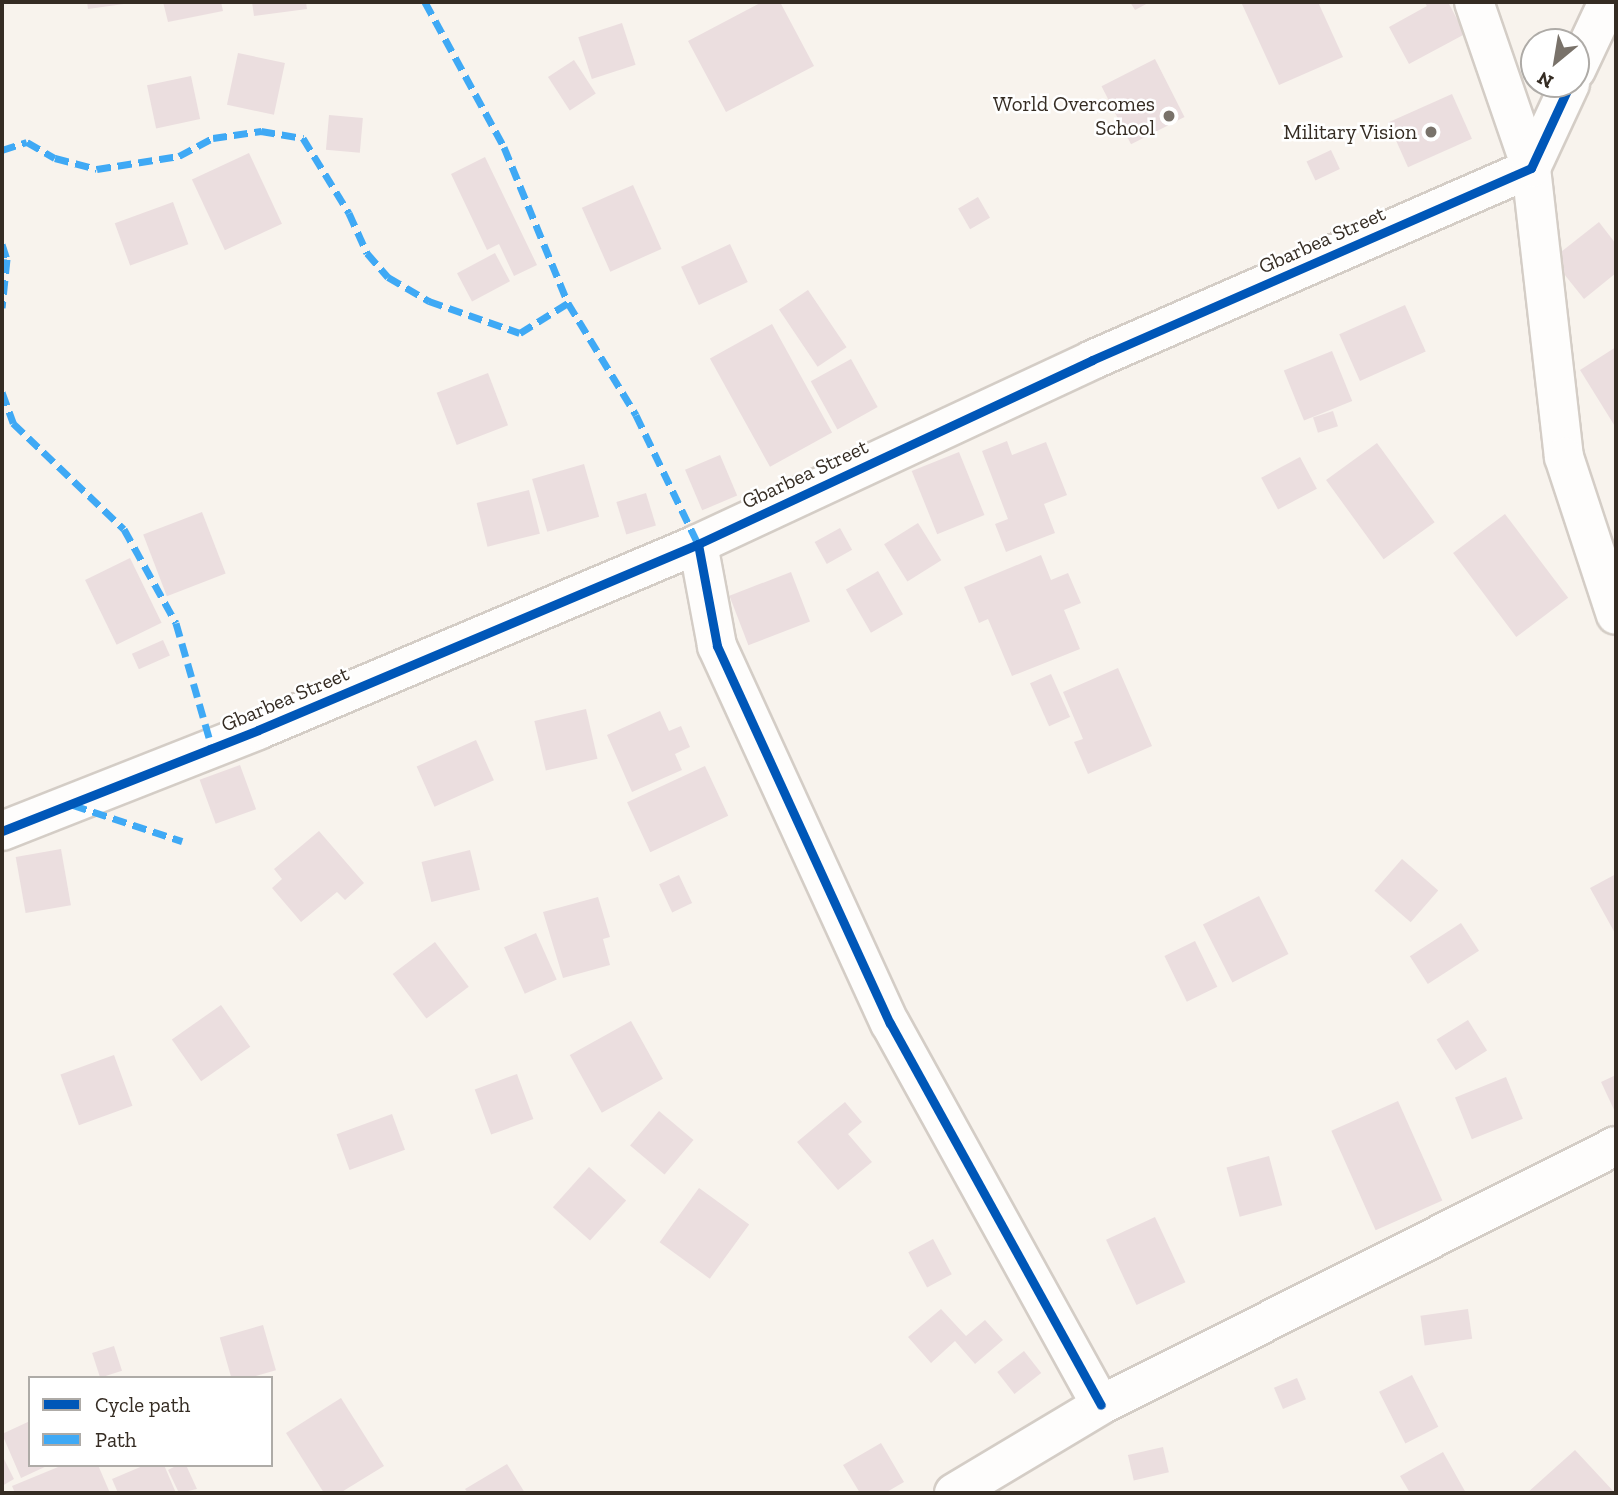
<!DOCTYPE html>
<style>
body{margin:0}
#map{position:relative;width:1618px;height:1495px;overflow:hidden;background:#f8f3ed;font-family:"Zilla Slab",serif}
div>[style]{position:absolute}
.building>*{inset:0;background:#ebdedf;transform-origin:0 0}
.roads{filter:drop-shadow(2px 0 #d4cdc6) drop-shadow(-2px 0 #d4cdc6) drop-shadow(0 2px #d4cdc6) drop-shadow(0 -2px #d4cdc6)}
.minor>*{height:38px;margin:-19px;padding:0 19px;transform-origin:19px;border-radius:19px;background:#fefdfc}
.quiet>*{height:7px;margin-top:-3.5px;transform-origin:0;background:repeating-linear-gradient(90deg,#3fa9f5 0 14px,transparent 0 21px)}
.cycleway>*{height:9px;margin:-4.5px;padding:0 4.5px;transform-origin:4.5px;border-radius:4.5px;background:#0057b8}
.dots>*{width:19px;height:19px;translate:-50% -50%;box-sizing:border-box;border:4px solid #fff;border-radius:50%}
span{translate:-50% -50%;white-space:nowrap;text-align:center;line-height:1.15;-webkit-text-stroke:5px #fff;paint-order:stroke}
.poi-label{font-size:21px;color:#352c23}
.right{translate:-100% -50%;text-align:right}
.street-label{font-size:21px;color:#352c23}
.frame{position:absolute;inset:0;border:4px solid #352c23;pointer-events:none}
.legend{position:absolute;left:28px;top:1376px;width:245px;height:91px;box-sizing:border-box;background:#fff;border:2px solid #aeaba7;margin:0;padding:9px 12px;list-style:none;font-size:21px;color:#352c23}
.legend li{display:flex;align-items:center;gap:14px;height:35px}
.legend b{width:35px;border:2px solid #aeaba7}
.north{position:absolute;left:1520px;top:28px;width:70px;height:70px;box-sizing:border-box;background:#fff;border:2px solid #aeaba7;border-radius:50%;rotate:210deg;font-size:19px;font-weight:700;line-height:28px;text-align:center;color:#352c23}
.north::after{content:'';display:block;margin:auto;width:24px;height:32px;background:#79726a;clip-path:polygon(50% 0,100% 100%,50% 72%,0 100%)}
</style>
<div id="map">
<div class="building">
<i style="clip-path:polygon(87px 2px,131px 2px,131px 3px,88px 9px)"></i>
<i style="clip-path:polygon(163px 2px,221px 2px,223px 11px,168px 22px)"></i>
<i style="clip-path:polygon(252px 2px,306px 2px,307px 9px,254px 16px)"></i>
<i style="clip-path:polygon(762px 2px,780px 2px,814px 66px,726px 112px,688px 41px)"></i>
<i style="clip-path:polygon(1130px 2px,1150px 2px,1135px 10px)"></i>
<i style="clip-path:polygon(1241px 2px,1318px 2px,1343px 57px,1279px 85px)"></i>
<i style="clip-path:polygon(1424px 2px,1448px 2px,1465px 34px,1409px 64px,1389px 27px,1427px 6px)"></i>
<i style="left:622px;top:23px;width:44px;height:46px;rotate:72deg"></i>
<i style="left:238px;top:53px;width:48px;height:53px;rotate:12deg"></i>
<i style="left:1155px;top:59px;width:65px;height:60px;rotate:63deg"></i>
<i style="left:574px;top:60px;width:40px;height:31px;rotate:57deg"></i>
<i style="left:191px;top:76px;width:44px;height:45px;rotate:78deg"></i>
<i style="left:1452px;top:94px;width:49px;height:70px;rotate:66deg"></i>
<i style="left:329px;top:115px;width:34px;height:35px;rotate:5deg"></i>
<i style="left:1331px;top:150px;width:21px;height:27px;rotate:65deg"></i>
<i style="left:249px;top:153px;width:78px;height:63px;rotate:65deg"></i>
<i style="clip-path:polygon(485px 157px,537px 265px,514px 276px,499px 244px,487px 250px,451px 174px)"></i>
<i style="left:633px;top:185px;width:70px;height:56px;rotate:66deg"></i>
<i style="left:978px;top:197px;width:24px;height:23px;rotate:60deg"></i>
<i style="left:173px;top:202px;width:45px;height:62px;rotate:70deg"></i>
<i style="clip-path:polygon(1599px 222px,1616px 244px,1616px 273px,1584px 299px,1552px 259px)"></i>
<i style="left:730px;top:244px;width:42px;height:54px;rotate:65deg"></i>
<i style="left:495px;top:253px;width:32px;height:43px;rotate:62deg"></i>
<i style="left:808px;top:290px;width:69px;height:35px;rotate:56deg"></i>
<i style="left:1405px;top:305px;width:51px;height:72px;rotate:66deg"></i>
<i style="left:772px;top:324px;width:124px;height:71px;rotate:61deg"></i>
<i style="clip-path:polygon(1616px 347px,1616px 428px,1580px 370px)"></i>
<i style="left:1332px;top:351px;width:54px;height:52px;rotate:68deg"></i>
<i style="left:851px;top:359px;width:55px;height:46px;rotate:61deg"></i>
<i style="left:488px;top:373px;width:56px;height:55px;rotate:69deg"></i>
<i style="left:1333px;top:411px;width:16px;height:21px;rotate:72deg"></i>
<i style="clip-path:polygon(1007px 441px,1012px 455px,1046px 442px,1067px 495px,1044px 504px,1055px 533px,1006px 552px,995px 524px,1008px 519px,982px 451px)"></i>
<i style="left:1377px;top:443px;width:98px;height:63px;rotate:54deg"></i>
<i style="left:959px;top:452px;width:68px;height:51px;rotate:68deg"></i>
<i style="left:720px;top:455px;width:44px;height:38px;rotate:67deg"></i>
<i style="left:1300px;top:457px;width:36px;height:44px;rotate:62deg"></i>
<i style="left:584px;top:464px;width:55px;height:54px;rotate:74deg"></i>
<i style="left:529px;top:490px;width:45px;height:54px;rotate:76deg"></i>
<i style="left:646px;top:493px;width:34px;height:31px;rotate:73deg"></i>
<i style="left:202px;top:512px;width:66px;height:63px;rotate:69deg"></i>
<i style="left:1505px;top:514px;width:105px;height:65px;rotate:53deg"></i>
<i style="left:918px;top:523px;width:44px;height:40px;rotate:58deg"></i>
<i style="left:840px;top:528px;width:25px;height:29px;rotate:61deg"></i>
<i style="clip-path:polygon(1041px 555px,1051px 580px,1068px 573px,1081px 603px,1064px 610px,1080px 649px,1012px 676px,988px 619px,979px 623px,964px 587px)"></i>
<i style="left:130px;top:558px;width:72px;height:50px;rotate:64deg"></i>
<i style="left:878px;top:571px;width:50px;height:37px;rotate:60deg"></i>
<i style="left:791px;top:572px;width:53px;height:66px;rotate:69deg"></i>
<i style="left:163px;top:640px;width:17px;height:34px;rotate:66deg"></i>
<i style="clip-path:polygon(1118px 668px,1152px 746px,1088px 774px,1074px 742px,1083px 739px,1063px 692px)"></i>
<i style="left:1051px;top:674px;width:47px;height:23px;rotate:66deg"></i>
<i style="left:586px;top:709px;width:51px;height:53px;rotate:77deg"></i>
<i style="clip-path:polygon(660px 711px,669px 731px,681px 726px,690px 747px,675px 754px,682px 770px,632px 792px,607px 735px)"></i>
<i style="left:476px;top:740px;width:44px;height:65px;rotate:66deg"></i>
<i style="left:240px;top:765px;width:47px;height:43px;rotate:70deg"></i>
<i style="left:705px;top:766px;width:55px;height:86px;rotate:65deg"></i>
<i style="clip-path:polygon(319px 831px,364px 883px,345px 900px,337px 892px,301px 922px,272px 888px,282px 879px,274px 869px)"></i>
<i style="left:61px;top:849px;width:57px;height:46px;rotate:80deg"></i>
<i style="left:470px;top:850px;width:41px;height:50px;rotate:76deg"></i>
<i style="left:1402px;top:859px;width:48px;height:42px;rotate:41deg"></i>
<i style="clip-path:polygon(1616px 874px,1616px 935px,1590px 888px)"></i>
<i style="left:679px;top:875px;width:31px;height:22px;rotate:65deg"></i>
<i style="left:1259px;top:896px;width:65px;height:63px;rotate:63deg"></i>
<i style="clip-path:polygon(598px 897px,610px 937px,603px 939px,610px 965px,563px 978px,543px 912px)"></i>
<i style="left:1461px;top:923px;width:33px;height:61px;rotate:57deg"></i>
<i style="left:536px;top:933px;width:51px;height:35px;rotate:66deg"></i>
<i style="left:1195px;top:941px;width:51px;height:34px;rotate:64deg"></i>
<i style="left:435px;top:942px;width:56px;height:53px;rotate:53deg"></i>
<i style="left:221px;top:1005px;width:51px;height:60px;rotate:55deg"></i>
<i style="left:1468px;top:1020px;width:36px;height:37px;rotate:58deg"></i>
<i style="left:631px;top:1021px;width:66px;height:70px;rotate:61deg"></i>
<i style="left:114px;top:1055px;width:54px;height:57px;rotate:70deg"></i>
<i style="left:517px;top:1074px;width:48px;height:45px;rotate:70deg"></i>
<i style="clip-path:polygon(1616px 1075px,1616px 1114px,1601px 1082px)"></i>
<i style="left:1506px;top:1077px;width:45px;height:55px;rotate:68deg"></i>
<i style="left:1398px;top:1101px;width:109px;height:73px;rotate:66deg"></i>
<i style="clip-path:polygon(845px 1102px,862px 1122px,848px 1134px,872px 1162px,838px 1190px,797px 1142px)"></i>
<i style="left:659px;top:1111px;width:45px;height:45px;rotate:40deg"></i>
<i style="left:392px;top:1114px;width:38px;height:59px;rotate:70deg"></i>
<i style="left:1269px;top:1156px;width:51px;height:44px;rotate:75deg"></i>
<i style="left:589px;top:1167px;width:50px;height:54px;rotate:42deg"></i>
<i style="left:699px;top:1188px;width:62px;height:67px;rotate:36deg"></i>
<i style="left:1155px;top:1217px;width:72px;height:54px;rotate:65deg"></i>
<i style="left:933px;top:1239px;width:40px;height:28px;rotate:62deg"></i>
<i style="clip-path:polygon(941px 1309px,966px 1336px,985px 1320px,1003px 1340px,975px 1364px,955px 1341px,931px 1363px,908px 1337px)"></i>
<i style="left:1468px;top:1309px;width:30px;height:48px;rotate:82deg"></i>
<i style="left:263px;top:1325px;width:47px;height:45px;rotate:74deg"></i>
<i style="left:114px;top:1346px;width:26px;height:23px;rotate:72deg"></i>
<i style="left:1024px;top:1351px;width:28px;height:34px;rotate:52deg"></i>
<i style="left:1412px;top:1375px;width:58px;height:37px;rotate:63deg"></i>
<i style="left:1297px;top:1378px;width:23px;height:25px;rotate:67deg"></i>
<i style="clip-path:polygon(341px 1398px,384px 1466px,340px 1493px,324px 1493px,286px 1433px)"></i>
<i style="clip-path:polygon(30px 1421px,30px 1465px,49px 1465px,21px 1478px,2px 1434px)"></i>
<i style="clip-path:polygon(881px 1443px,904px 1482px,885px 1493px,860px 1493px,843px 1465px)"></i>
<i style="left:1163px;top:1447px;width:26px;height:36px;rotate:77deg"></i>
<i style="clip-path:polygon(1575px 1450px,1615px 1493px,1527px 1493px)"></i>
<i style="clip-path:polygon(1443px 1452px,1466px 1493px,1410px 1493px,1400px 1476px)"></i>
<i style="clip-path:polygon(2px 1455px,14px 1479px,2px 1486px)"></i>
<i style="clip-path:polygon(507px 1464px,525px 1493px,468px 1493px,465px 1489px)"></i>
<i style="clip-path:polygon(63px 1465px,98px 1465px,110px 1493px,15px 1493px,12px 1486px)"></i>
<i style="clip-path:polygon(145px 1465px,164px 1465px,176px 1493px,118px 1493px,112px 1479px)"></i>
<i style="clip-path:polygon(178px 1465px,186px 1465px,197px 1489px,179px 1493px,168px 1470px)"></i>
</div>
<div class="roads">
<div class="minor">
<i style="left:1474px;top:2px;width:176px;rotate:71deg"></i>
<i style="left:1531px;top:168px;width:291px;rotate:83.5deg"></i>
<i style="left:1564px;top:457px;width:166px;rotate:71.8deg"></i>
<i style="left:1576px;top:70px;width:75px;rotate:-64.8deg"></i>
<i style="left:698px;top:544px;width:104px;rotate:79.4deg"></i>
<i style="left:717px;top:646px;width:415px;rotate:65.4deg"></i>
<i style="left:890px;top:1023px;width:436px;rotate:61.1deg"></i>
<i style="left:2px;top:831px;width:275px;rotate:-21.5deg"></i>
<i style="left:258px;top:730px;width:478px;rotate:-22.9deg"></i>
<i style="left:698px;top:544px;width:435px;rotate:-25deg"></i>
<i style="left:1092px;top:360px;width:479px;rotate:-23.6deg"></i>
<i style="left:1531px;top:168px;width:93px;rotate:-65.1deg"></i>
<i style="left:954px;top:1493px;width:171px;rotate:-30.9deg"></i>
<i style="left:1101px;top:1405px;width:576px;rotate:-26.7deg"></i>
</div>
</div>
<div class="quiet">
<i style="left:425px;top:2px;width:165px;rotate:61.4deg"></i>
<i style="left:504px;top:147px;width:169px;rotate:67.7deg"></i>
<i style="left:568px;top:303px;width:131px;rotate:58.7deg"></i>
<i style="left:636px;top:415px;width:143px;rotate:64.3deg"></i>
<i style="left:2px;top:150px;width:26px;rotate:-18deg"></i>
<i style="left:27px;top:142px;width:32px;rotate:30deg"></i>
<i style="left:55px;top:158px;width:43px;rotate:14.7deg"></i>
<i style="left:97px;top:169px;width:83px;rotate:-9deg"></i>
<i style="left:179px;top:156px;width:38px;rotate:-28deg"></i>
<i style="left:213px;top:138px;width:49px;rotate:-8.3deg"></i>
<i style="left:261px;top:131px;width:43px;rotate:9.5deg"></i>
<i style="left:303px;top:138px;width:88px;rotate:58.5deg"></i>
<i style="left:349px;top:213px;width:44px;rotate:65.8deg"></i>
<i style="left:367px;top:253px;width:32px;rotate:49deg"></i>
<i style="left:388px;top:277px;width:48px;rotate:30.3deg"></i>
<i style="left:429px;top:301px;width:96px;rotate:19.4deg"></i>
<i style="left:520px;top:333px;width:57px;rotate:-32deg"></i>
<i style="left:2px;top:244px;width:16px;rotate:72deg"></i>
<i style="left:7px;top:259px;width:49px;rotate:95.8deg"></i>
<i style="left:2px;top:392px;width:33px;rotate:70deg"></i>
<i style="left:13px;top:423px;width:153px;rotate:43.7deg"></i>
<i style="left:124px;top:529px;width:107px;rotate:61deg"></i>
<i style="left:176px;top:623px;width:130px;rotate:73.9deg"></i>
<i style="left:73px;top:805px;width:115px;rotate:18.3deg"></i>
</div>
<div class="cycleway">
<i style="left:698px;top:544px;width:104px;rotate:79.4deg"></i>
<i style="left:717px;top:646px;width:415px;rotate:65.4deg"></i>
<i style="left:890px;top:1023px;width:436px;rotate:61.1deg"></i>
<i style="left:2px;top:831px;width:275px;rotate:-21.5deg"></i>
<i style="left:258px;top:730px;width:478px;rotate:-22.9deg"></i>
<i style="left:698px;top:544px;width:435px;rotate:-25deg"></i>
<i style="left:1092px;top:360px;width:479px;rotate:-23.6deg"></i>
<i style="left:1531px;top:168px;width:93px;rotate:-65.1deg"></i>
</div>
<div class="dots">
<i style="left:1169px;top:116px;background:#79726a"></i>
<i style="left:1431px;top:132px;background:#79726a"></i>
</div>
<div class="poi-label">
<span class="right" style="left:1155px;top:116px">World Overcomes<br>School</span>
<span class="right" style="left:1417px;top:132px">Military Vision</span>
</div>
<div class="street-label">
<span style="left:1322px;top:240px;rotate:-24deg">Gbarbea Street</span>
<span style="left:805px;top:474px;rotate:-25deg">Gbarbea Street</span>
<span style="left:285px;top:699px;rotate:-23deg">Gbarbea Street</span>
</div>
<div class="frame"></div>
<ul class="legend">
<li><b style="height:9px;background:#0057b8"></b>Cycle path</li>
<li><b style="height:9px;background:#3fa9f5"></b>Path</li>
</ul>
<div class="north">N</div>
</div>
